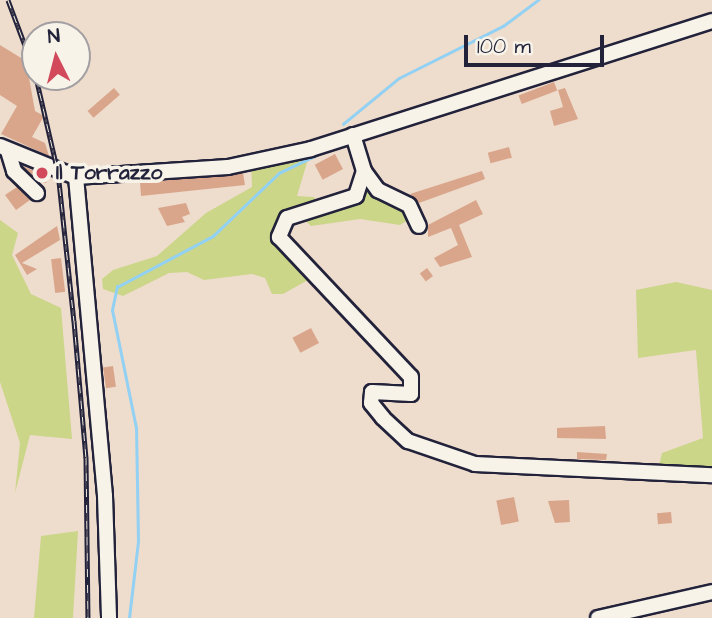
<!DOCTYPE html>
<style>
body{margin:0}
#map{position:relative;width:712px;height:618px;overflow:hidden;background:#eedccc;font-family:"Architects Daughter",sans-serif}
div>[style]{position:absolute}
.green>*{inset:0;background:#cbd689}
.stream>*{height:2.5px;margin:-1.25px;padding:0 1.25px;transform-origin:1.25px;border-radius:1.25px;background:#92d1f3}
.building>*{inset:0;background:#d9a68c;transform-origin:0 0}
.roads{filter:drop-shadow(2px 0 #22223b) drop-shadow(-2px 0 #22223b) drop-shadow(0 2px #22223b) drop-shadow(0 -2px #22223b)}
.minor>*{height:14px;margin:-7px;padding:0 7px;transform-origin:7px;border-radius:7px;background:#f7f3e8}
.rail>*{height:5px;margin-top:-2.5px;transform-origin:0;background:repeating-linear-gradient(90deg,#f7f3e8 0 8px,#22223b 0 16px);box-sizing:border-box;border-block:2px solid #22223b}
.dots>*{width:19px;height:19px;translate:-50% -50%;box-sizing:border-box;border:4px solid #f7f3e8;border-radius:50%}
span{translate:-50% -50%;white-space:nowrap;text-align:center;line-height:1.15;-webkit-text-stroke:7px #f7f3e8;paint-order:stroke}
.poi-label{font-size:21px;color:#22223b;font-weight:700}
.left{translate:0 -50%;text-align:left}
.north{position:absolute;left:21px;top:21px;width:70px;height:70px;box-sizing:border-box;background:#f7f3e8;border:2px solid #a29fa3;border-radius:50%;rotate:354deg;font-size:19px;font-weight:700;line-height:28px;text-align:center;color:#22223b}
.north::after{content:'';display:block;margin:auto;width:24px;height:32px;background:#d1495b;clip-path:polygon(50% 0,100% 100%,50% 72%,0 100%)}
.scale{position:absolute;left:464px;top:35px;width:140px;height:32px;box-sizing:border-box;border:4px solid #22223b;border-top:0;padding-left:9px;font-size:21px;line-height:24px;white-space:nowrap;color:#22223b;-webkit-text-stroke:5px #f7f3e8;paint-order:stroke}
</style>
<div id="map">
<div class="green">
<i style="clip-path:polygon(311px 149px,297px 196px,314px 197px,319px 207px,349px 201px,364px 171px,416px 215px,400px 225px,360px 219px,311px 226px,297px 213px,281px 228px,315px 276px,283px 294px,272px 294px,265px 278px,252px 274px,204px 280px,187px 272px,169px 273px,123px 296px,103px 289px,102px 279px,113px 270px,157px 256px,206px 213px,252px 187px,251px 162px)"></i>
<i style="clip-path:polygon(0 220px,18px 233px,12px 255px,31px 294px,61px 308px,72px 439px,30px 435px,15px 493px,20px 443px,0 382px)"></i>
<i style="clip-path:polygon(676px 282px,712px 290px,712px 475px,657px 474px,662px 453px,703px 438px,696px 350px,638px 358px,636px 290px)"></i>
<i style="clip-path:polygon(78px 531px,73px 618px,34px 618px,41px 536px)"></i>
</div>
<div class="stream">
<i style="left:343px;top:124px;width:72px;rotate:-39.4deg"></i>
<i style="left:399px;top:78px;width:116px;rotate:-26.6deg"></i>
<i style="left:503px;top:26px;width:44px;rotate:-36.6deg"></i>
<i style="left:129px;top:618px;width:78px;rotate:-83.3deg"></i>
<i style="left:138px;top:541px;width:113px;rotate:-91deg"></i>
<i style="left:136px;top:428px;width:120px;rotate:-101.5deg"></i>
<i style="left:112px;top:310px;width:24px;rotate:-78deg"></i>
<i style="left:117px;top:287px;width:109px;rotate:-28deg"></i>
<i style="left:213px;top:236px;width:91px;rotate:-43.7deg"></i>
<i style="left:279px;top:173px;width:49px;rotate:-25.5deg"></i>
</div>
<div class="building">
<i style="clip-path:polygon(0 45px,26px 61px,35px 111px,44px 116px,32px 137px,45px 143px,49px 156px,1px 134px,17px 106px,0 95px)"></i>
<i style="left:554px;top:82px;width:9px;height:38px;rotate:69deg"></i>
<i style="left:114px;top:88px;width:9px;height:35px;rotate:49deg"></i>
<i style="clip-path:polygon(565px 88px,578px 119px,554px 126px,550px 111px,563px 107px,558px 90px)"></i>
<i style="left:509px;top:147px;width:11px;height:22px;rotate:75deg"></i>
<i style="left:335px;top:154px;width:17px;height:23px;rotate:62deg"></i>
<i style="clip-path:polygon(22px 166px,48px 176px,46px 183px,37px 180px)"></i>
<i style="clip-path:polygon(482px 171px,485px 179px,419px 203px,410px 194px)"></i>
<i style="clip-path:polygon(243px 173px,245px 185px,141px 196px,140px 182px)"></i>
<i style="clip-path:polygon(17px 187px,30px 200px,16px 210px,5px 195px)"></i>
<i style="clip-path:polygon(476px 200px,483px 214px,459px 225px,472px 257px,440px 267px,434px 258px,458px 245px,451px 228px,428px 237px,428px 225px)"></i>
<i style="clip-path:polygon(186px 203px,190px 214px,182px 217px,185px 222px,167px 226px,158px 208px)"></i>
<i style="clip-path:polygon(57px 226px,60px 240px,22px 263px,37px 269px,27px 275px,15px 255px)"></i>
<i style="left:61px;top:258px;width:34px;height:10px;rotate:83deg"></i>
<i style="left:427px;top:268px;width:10px;height:9px;rotate:53deg"></i>
<i style="left:311px;top:328px;width:17px;height:21px;rotate:62deg"></i>
<i style="left:113px;top:366px;width:21px;height:10px;rotate:82deg"></i>
<i style="clip-path:polygon(605px 426px,606px 439px,557px 438px,557px 428px)"></i>
<i style="clip-path:polygon(577px 452px,607px 454px,606px 460px,577px 459px)"></i>
<i style="left:514px;top:497px;width:25px;height:18px;rotate:79deg"></i>
<i style="clip-path:polygon(569px 500px,570px 522px,555px 523px,548px 501px)"></i>
<i style="left:671px;top:512px;width:11px;height:14px;rotate:85deg"></i>
</div>
<div class="roads">
<div class="minor">
<i style="left:353px;top:135px;width:38px;rotate:73deg"></i>
<i style="left:364px;top:171px;width:26px;rotate:108deg"></i>
<i style="left:356px;top:196px;width:72px;rotate:162.3deg"></i>
<i style="left:287px;top:218px;width:21px;rotate:113deg"></i>
<i style="left:279px;top:237px;width:192px;rotate:46.7deg"></i>
<i style="left:411px;top:377px;width:17px;rotate:90deg"></i>
<i style="left:411px;top:394px;width:39px;rotate:-177deg"></i>
<i style="left:372px;top:392px;width:11px;rotate:95deg"></i>
<i style="left:371px;top:403px;width:19px;rotate:51deg"></i>
<i style="left:383px;top:418px;width:34px;rotate:43deg"></i>
<i style="left:408px;top:441px;width:71px;rotate:18.9deg"></i>
<i style="left:475px;top:464px;width:237px;rotate:2.7deg"></i>
<i style="left:0;top:146px;width:82px;rotate:22.2deg"></i>
<i style="left:76px;top:177px;width:152px;rotate:-3.8deg"></i>
<i style="left:228px;top:167px;width:85px;rotate:-12.2deg"></i>
<i style="left:311px;top:149px;width:421px;rotate:-17.7deg"></i>
<i style="left:8px;top:151px;width:21px;rotate:73deg"></i>
<i style="left:14px;top:171px;width:32px;rotate:44deg"></i>
<i style="left:364px;top:171px;width:24px;rotate:54deg"></i>
<i style="left:378px;top:190px;width:34px;rotate:26deg"></i>
<i style="left:409px;top:205px;width:23px;rotate:65deg"></i>
<i style="left:76px;top:177px;width:320px;rotate:84.8deg"></i>
<i style="left:105px;top:496px;width:122px;rotate:88.1deg"></i>
<i style="left:598px;top:618px;width:117px;rotate:-12.8deg"></i>
</div>
</div>
<div class="rail">
<i style="left:8px;top:0;width:77px;rotate:69.4deg"></i>
<i style="left:36px;top:77px;width:98px;rotate:77deg"></i>
<i style="left:58px;top:172px;width:150px;rotate:83.9deg"></i>
<i style="left:74px;top:321px;width:137px;rotate:85deg"></i>
<i style="left:86px;top:457px;width:161px;rotate:89.3deg"></i>
</div>
<div class="dots">
<i style="left:42px;top:173px;background:#d1495b"></i>
</div>
<div class="poi-label">
<span class="left" style="left:56px;top:173px">Il Torrazzo</span>
</div>
<div class="north">N</div>
<div class="scale">100 m</div>
</div>
